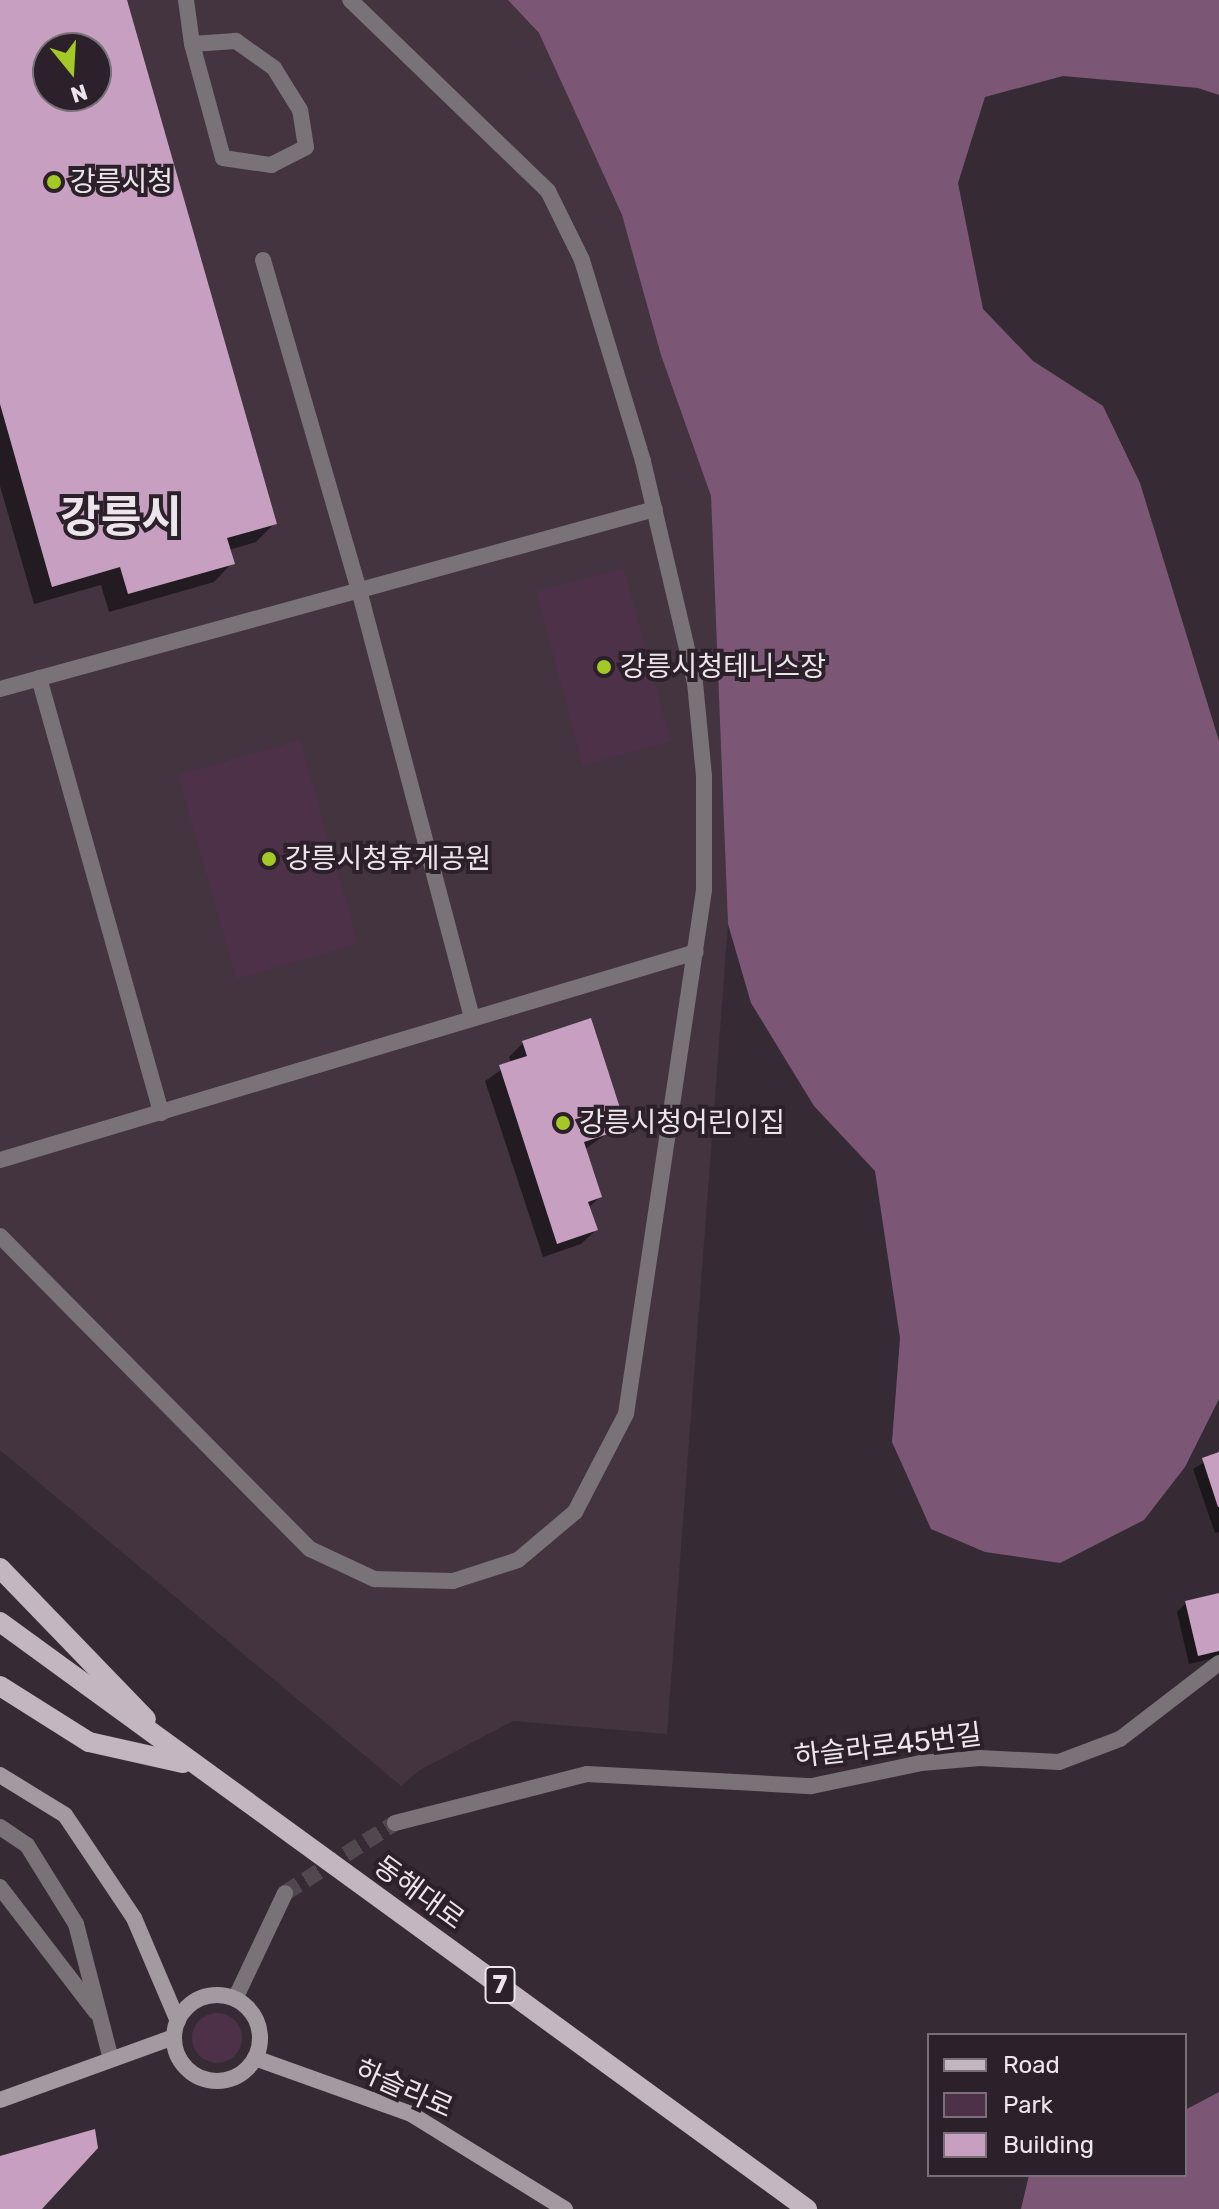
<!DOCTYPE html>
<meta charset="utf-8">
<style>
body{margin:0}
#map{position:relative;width:1219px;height:2209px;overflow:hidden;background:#362b34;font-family:Rubik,"Noto Sans KR",sans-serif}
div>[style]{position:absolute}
.built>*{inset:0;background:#433440}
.green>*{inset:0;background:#4c3148;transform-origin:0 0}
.round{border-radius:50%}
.forest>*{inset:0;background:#7b5775}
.shadow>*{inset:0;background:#0007}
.building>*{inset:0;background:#c79fc0}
.street-tunnel>*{height:16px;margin-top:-8px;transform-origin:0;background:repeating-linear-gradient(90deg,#51474f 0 16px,transparent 0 24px)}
.lane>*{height:16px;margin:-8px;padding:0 8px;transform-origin:8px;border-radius:8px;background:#797378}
.street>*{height:16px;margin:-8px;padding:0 8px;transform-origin:8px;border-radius:8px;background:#797378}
.secondary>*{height:16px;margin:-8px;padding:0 8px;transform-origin:8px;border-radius:8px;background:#a399a1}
.secondary>.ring{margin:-8px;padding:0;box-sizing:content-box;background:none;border:16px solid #a399a1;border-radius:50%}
.primary>*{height:20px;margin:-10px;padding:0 10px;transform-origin:10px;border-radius:10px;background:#c3b6c0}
.dots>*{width:22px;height:22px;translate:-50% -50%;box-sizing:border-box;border:4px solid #2c212a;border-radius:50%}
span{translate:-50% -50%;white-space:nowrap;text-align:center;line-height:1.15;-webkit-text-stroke:8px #2c212a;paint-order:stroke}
.shield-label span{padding:2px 6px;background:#2c212a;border:2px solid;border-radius:6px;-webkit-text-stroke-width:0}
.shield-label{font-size:26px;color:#ece5eb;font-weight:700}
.poi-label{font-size:28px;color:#ece5eb}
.left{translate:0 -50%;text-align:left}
.street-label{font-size:28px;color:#ece5eb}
.town-label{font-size:44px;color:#ece5eb;font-weight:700}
.legend{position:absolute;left:927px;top:2033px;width:260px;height:144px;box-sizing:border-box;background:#2c212a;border:2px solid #796f77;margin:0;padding:10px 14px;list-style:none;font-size:24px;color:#ece5eb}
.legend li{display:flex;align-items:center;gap:16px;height:40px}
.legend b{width:40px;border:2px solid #796f77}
.north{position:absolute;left:32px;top:32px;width:80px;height:80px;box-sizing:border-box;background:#2c212a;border:2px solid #796f77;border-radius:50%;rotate:162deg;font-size:22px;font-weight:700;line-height:32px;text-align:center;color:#ece5eb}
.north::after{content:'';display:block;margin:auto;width:28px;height:36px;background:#a4c825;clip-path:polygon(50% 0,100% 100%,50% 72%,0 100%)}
</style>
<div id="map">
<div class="built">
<i style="clip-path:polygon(evenodd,0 0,508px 0,539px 33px,622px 215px,711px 496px,728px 924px,667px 1734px,513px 1721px,420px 1770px,401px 1786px,0 1450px,0 0,48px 48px,96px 48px,96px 96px,48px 96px,48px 48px)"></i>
</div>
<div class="green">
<i style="left:624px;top:568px;width:180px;height:91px;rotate:75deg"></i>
<i style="left:300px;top:740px;width:212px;height:127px;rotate:74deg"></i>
<i class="round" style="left:192px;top:2013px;width:50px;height:50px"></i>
</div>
<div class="forest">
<i style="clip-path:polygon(508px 0,1219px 0,1219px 95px,1198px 88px,1063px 76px,985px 97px,958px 183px,983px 309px,1033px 361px,1103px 406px,1140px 483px,1219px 741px,1219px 1399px,1185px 1467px,1144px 1520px,1060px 1563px,985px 1552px,931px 1529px,892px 1442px,900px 1338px,875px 1171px,814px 1106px,751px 1003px,728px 924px,711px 496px,661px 355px,622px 215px,539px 33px)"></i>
<i style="clip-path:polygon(1219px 2092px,1219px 2209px,1021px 2209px,1029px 2175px,1185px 2175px,1185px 2110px)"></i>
</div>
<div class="shadow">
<i style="clip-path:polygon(evenodd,0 0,125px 0,275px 523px,256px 542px,229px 550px,232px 563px,214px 582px,109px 612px,101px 585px,34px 604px,0 486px,0 0,48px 48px,96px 48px,96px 96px,48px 96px,48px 48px)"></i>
<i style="clip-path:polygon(523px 1043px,618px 1107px,605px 1120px,609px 1132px,584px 1150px,600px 1197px,588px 1208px,596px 1230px,581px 1244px,543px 1257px,485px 1081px,511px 1063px,509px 1057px)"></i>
<i style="clip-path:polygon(1219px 1454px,1219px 1532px,1215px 1533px,1193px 1469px)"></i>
<i style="clip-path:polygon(1219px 1602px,1219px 1657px,1189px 1664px,1177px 1612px,1186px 1603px)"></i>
</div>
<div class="building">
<i style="clip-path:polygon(evenodd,0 0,127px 0,277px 524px,227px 538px,235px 564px,128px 594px,120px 567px,52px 587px,0 404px,0 0,48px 48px,96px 48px,96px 96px,48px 96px,48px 48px)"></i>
<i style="clip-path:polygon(591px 1018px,620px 1108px,604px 1113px,611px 1133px,584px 1142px,602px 1197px,588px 1202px,598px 1230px,557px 1244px,499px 1065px,527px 1056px,522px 1041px)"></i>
<i style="clip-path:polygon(1219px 1452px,1219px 1507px,1218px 1507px,1202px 1458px)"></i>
<i style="clip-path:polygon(1219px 1593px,1219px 1651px,1198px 1656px,1185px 1601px)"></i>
<i style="clip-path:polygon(95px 2129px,98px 2148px,42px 2209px,0 2209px,0 2156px)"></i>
</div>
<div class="street-tunnel">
<i style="left:285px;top:1893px;width:130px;rotate:-32.5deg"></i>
</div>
<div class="lane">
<i style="left:186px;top:0;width:44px;rotate:82.2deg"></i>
<i style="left:192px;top:44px;width:118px;rotate:74.8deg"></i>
<i style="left:223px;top:158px;width:49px;rotate:8.3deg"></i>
<i style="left:271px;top:165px;width:39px;rotate:-27deg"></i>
<i style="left:306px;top:147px;width:37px;rotate:-99deg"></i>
<i style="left:300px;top:110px;width:49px;rotate:-121.8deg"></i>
<i style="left:274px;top:68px;width:47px;rotate:-144.6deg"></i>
<i style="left:236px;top:41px;width:44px;rotate:176.1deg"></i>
<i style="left:263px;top:260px;width:344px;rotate:73.8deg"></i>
<i style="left:359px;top:590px;width:443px;rotate:75.2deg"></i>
<i style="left:39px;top:678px;width:452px;rotate:74.3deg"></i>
<i style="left:0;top:689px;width:679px;rotate:-15.37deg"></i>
<i style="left:0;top:1160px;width:726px;rotate:-16.64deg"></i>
<i style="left:0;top:1236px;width:441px;rotate:45.3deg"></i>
<i style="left:310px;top:1549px;width:71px;rotate:25.1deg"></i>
<i style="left:374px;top:1579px;width:79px;rotate:1.5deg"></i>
<i style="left:453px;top:1581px;width:68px;rotate:-17.9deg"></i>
<i style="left:518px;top:1560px;width:75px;rotate:-40.1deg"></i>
<i style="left:575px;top:1512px;width:110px;rotate:-62.5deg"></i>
<i style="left:626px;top:1414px;width:530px;rotate:-81.53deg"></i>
<i style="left:704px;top:890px;width:114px;rotate:-90deg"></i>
<i style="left:704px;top:776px;width:93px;rotate:-95.5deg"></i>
<i style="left:695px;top:683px;width:228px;rotate:-103.2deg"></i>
<i style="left:643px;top:461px;width:210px;rotate:-106.9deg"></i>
<i style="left:582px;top:260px;width:77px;rotate:-116.2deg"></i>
<i style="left:548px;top:191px;width:275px;rotate:-136deg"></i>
<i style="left:0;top:1827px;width:32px;rotate:34deg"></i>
<i style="left:27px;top:1845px;width:93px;rotate:58.2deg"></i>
<i style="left:76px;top:1924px;width:139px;rotate:75.5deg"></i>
<i style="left:0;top:1887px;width:158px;rotate:52.5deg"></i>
</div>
<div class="street">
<i style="left:395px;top:1823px;width:198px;rotate:-14.3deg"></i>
<i style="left:587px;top:1774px;width:225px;rotate:3.1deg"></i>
<i style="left:812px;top:1786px;width:111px;rotate:-11.9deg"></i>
<i style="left:921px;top:1763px;width:59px;rotate:-4.8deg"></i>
<i style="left:980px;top:1758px;width:79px;rotate:2.9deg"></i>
<i style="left:1059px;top:1762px;width:65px;rotate:-20.7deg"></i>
<i style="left:1120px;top:1739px;width:125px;rotate:-37.5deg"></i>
<i style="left:235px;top:1999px;width:117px;rotate:-64.7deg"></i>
</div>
<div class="secondary">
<i style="left:0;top:1775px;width:76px;rotate:31.6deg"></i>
<i style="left:65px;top:1815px;width:124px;rotate:56.2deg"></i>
<i style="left:134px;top:1918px;width:112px;rotate:66.9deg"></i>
<i class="ring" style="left:174px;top:1995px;width:70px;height:70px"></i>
<i style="left:255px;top:2058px;width:166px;rotate:19.7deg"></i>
<i style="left:411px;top:2114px;width:181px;rotate:31.7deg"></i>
<i style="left:0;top:2100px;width:185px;rotate:-19.9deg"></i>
</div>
<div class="primary">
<i style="left:0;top:1568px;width:210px;rotate:46deg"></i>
<i style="left:0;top:1622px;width:998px;rotate:36.03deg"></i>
<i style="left:0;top:1686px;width:105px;rotate:32.2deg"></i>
<i style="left:89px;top:1742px;width:96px;rotate:12.6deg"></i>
</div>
<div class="dots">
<i style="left:54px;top:182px;background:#a4c825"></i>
<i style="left:604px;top:667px;background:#a4c825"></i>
<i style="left:269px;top:859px;background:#a4c825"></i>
<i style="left:563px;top:1123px;background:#a4c825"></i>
</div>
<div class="shield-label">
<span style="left:500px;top:1985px">7</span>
</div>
<div class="poi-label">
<span class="left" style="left:70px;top:182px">강릉시청</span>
<span class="left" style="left:620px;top:667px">강릉시청테니스장</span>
<span class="left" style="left:285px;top:859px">강릉시청휴게공원</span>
<span class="left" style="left:579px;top:1123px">강릉시청어린이집</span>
</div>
<div class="street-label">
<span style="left:888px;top:1746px;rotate:-7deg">하슬라로45번길</span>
<span style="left:419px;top:1893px;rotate:36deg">동해대로</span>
<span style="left:404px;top:2089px;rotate:24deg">하슬라로</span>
</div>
<div class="town-label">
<span style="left:121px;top:517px">강릉시</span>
</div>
<ul class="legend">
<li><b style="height:10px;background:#c3b6c0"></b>Road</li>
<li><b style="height:22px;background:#4c3148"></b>Park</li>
<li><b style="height:22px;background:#c79fc0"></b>Building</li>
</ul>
<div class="north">N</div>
</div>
